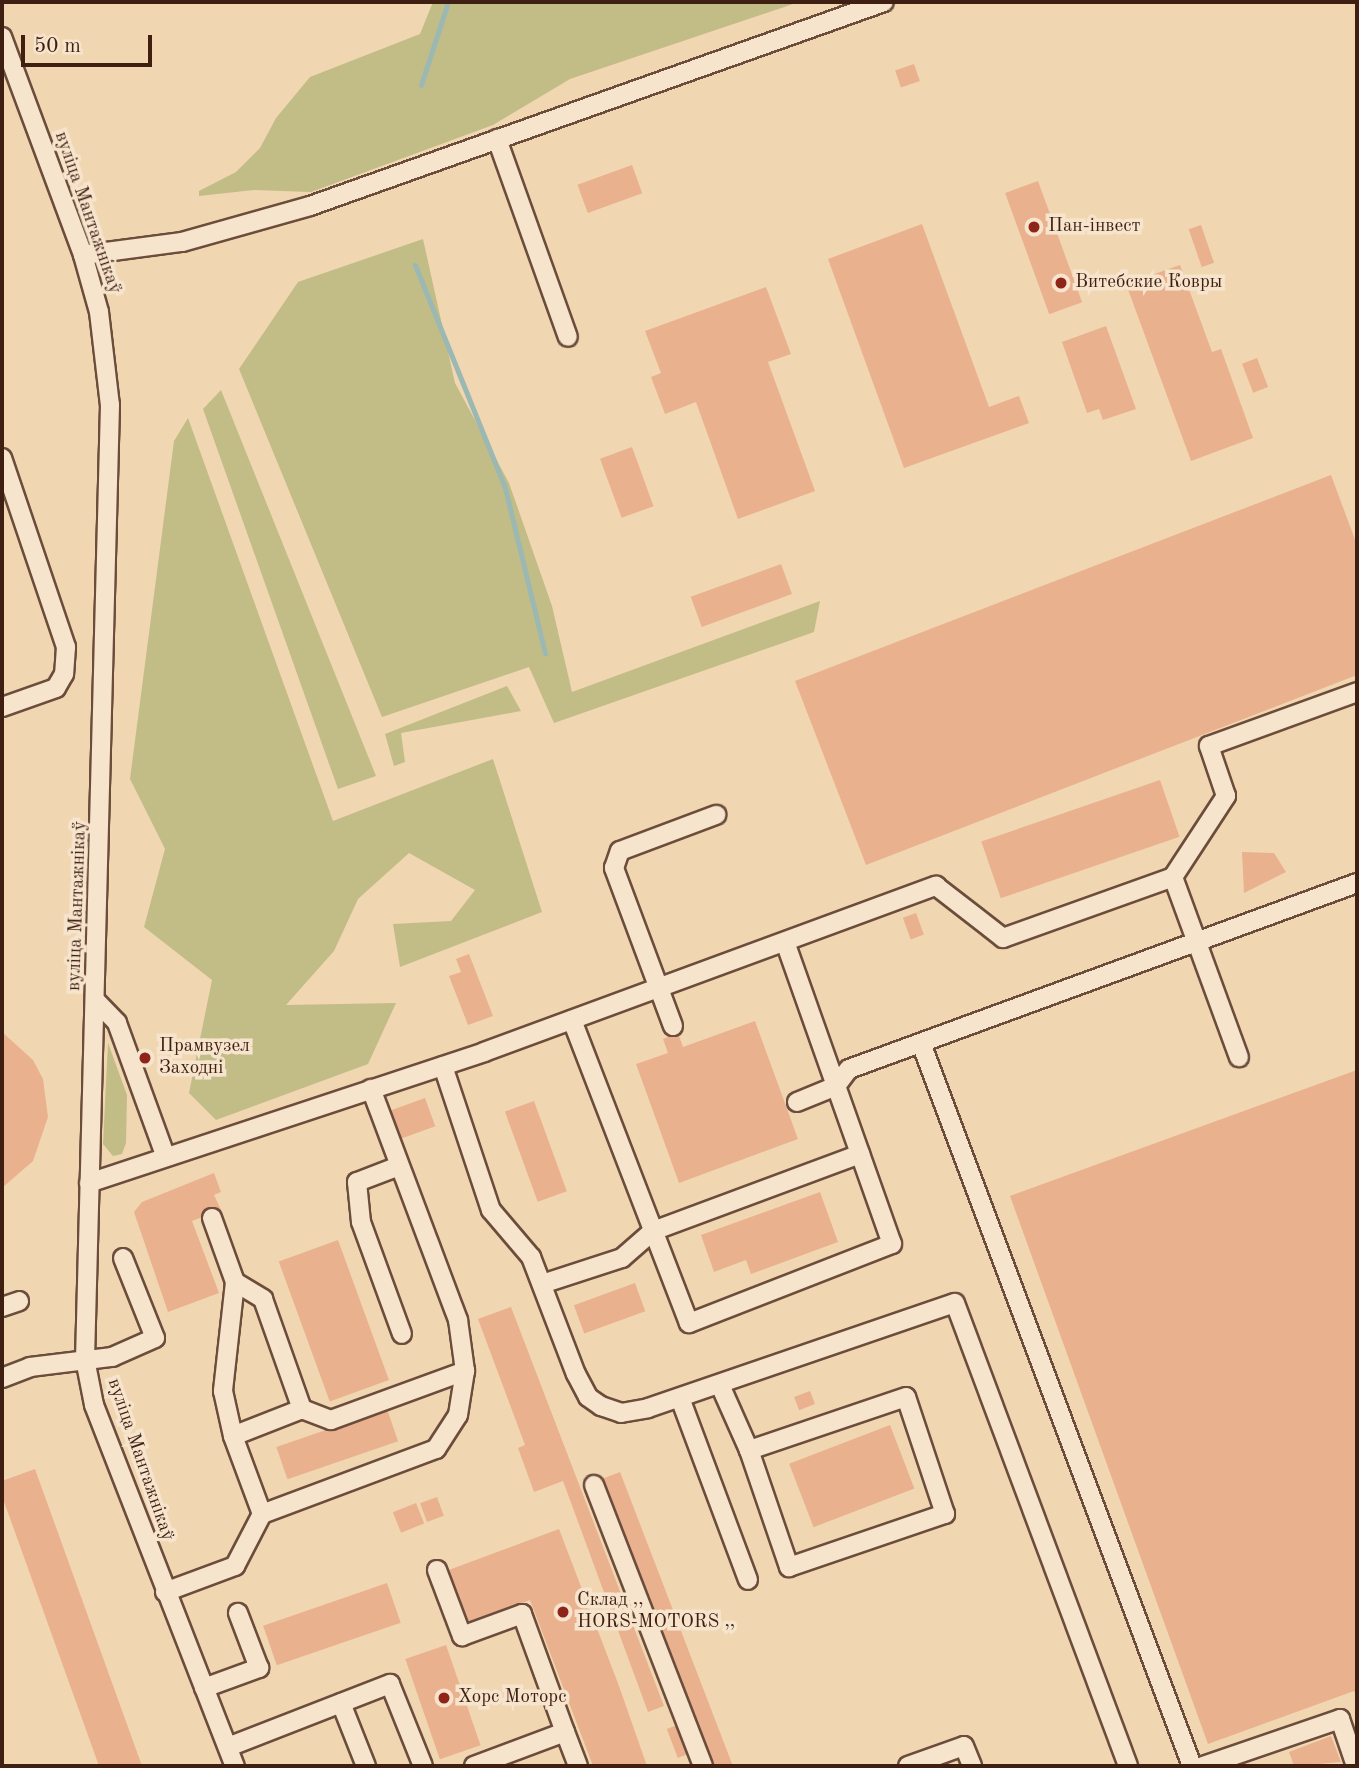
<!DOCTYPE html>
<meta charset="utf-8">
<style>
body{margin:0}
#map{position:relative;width:1359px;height:1768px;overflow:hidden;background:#f1d6b2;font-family:"Old Standard TT",serif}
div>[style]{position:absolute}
.green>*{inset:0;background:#c2bc87}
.stream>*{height:5px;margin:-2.5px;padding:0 2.5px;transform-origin:2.5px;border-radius:2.5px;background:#9cb8b3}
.building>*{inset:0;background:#eab18e;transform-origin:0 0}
.roads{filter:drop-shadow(2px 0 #6c4d3b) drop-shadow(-2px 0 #6c4d3b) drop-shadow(0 2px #6c4d3b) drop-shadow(0 -2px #6c4d3b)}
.minor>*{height:18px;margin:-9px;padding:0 9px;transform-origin:9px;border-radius:9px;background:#f6e4cd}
.dots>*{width:19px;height:19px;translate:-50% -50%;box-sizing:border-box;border:4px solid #f6e4cd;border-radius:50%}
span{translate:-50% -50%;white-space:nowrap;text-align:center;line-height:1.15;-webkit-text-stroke:7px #f6e4cd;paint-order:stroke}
.street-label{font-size:19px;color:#401f13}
.poi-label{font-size:19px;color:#401f13}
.left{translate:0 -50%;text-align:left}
.frame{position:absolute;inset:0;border:4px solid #401f13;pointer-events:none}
.scale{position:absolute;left:21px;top:35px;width:131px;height:32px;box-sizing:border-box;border:4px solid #401f13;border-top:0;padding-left:9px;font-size:21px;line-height:24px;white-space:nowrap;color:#401f13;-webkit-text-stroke:5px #f6e4cd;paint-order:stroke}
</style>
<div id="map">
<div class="green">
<i style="clip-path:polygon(433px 2px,799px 2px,570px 79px,493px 125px,311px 192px,254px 190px,199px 196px,199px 191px,236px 172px,260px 148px,276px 118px,310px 77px,420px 34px)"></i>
<i style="clip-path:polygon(423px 239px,455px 383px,509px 483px,552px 606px,572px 692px,820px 601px,814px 632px,554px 723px,529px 667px,382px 717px,239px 369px,298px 282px)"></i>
<i style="clip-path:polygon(221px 390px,376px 776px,338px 789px,203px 409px)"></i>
<i style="clip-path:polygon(188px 418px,333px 821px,493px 759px,542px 912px,400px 967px,393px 924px,451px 921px,475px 890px,409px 853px,358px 899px,334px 951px,286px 1005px,396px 1003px,368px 1064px,216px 1120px,189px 1093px,212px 980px,144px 927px,165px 849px,130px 779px,174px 441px)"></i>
<i style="clip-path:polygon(507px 686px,521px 711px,401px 733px,405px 762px,394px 766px,385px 734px)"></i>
<i style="clip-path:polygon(108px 1043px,127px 1095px,126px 1143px,122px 1154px,113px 1156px,103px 1144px)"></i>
</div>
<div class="stream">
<i style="left:421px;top:85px;width:87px;rotate:-72deg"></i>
<i style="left:415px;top:265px;width:240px;rotate:68deg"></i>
<i style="left:505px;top:488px;width:170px;rotate:76.4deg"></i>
</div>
<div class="building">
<i style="left:914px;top:64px;width:18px;height:20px;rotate:71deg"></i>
<i style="left:632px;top:165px;width:30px;height:58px;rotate:70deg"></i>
<i style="left:1038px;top:181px;width:129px;height:35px;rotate:70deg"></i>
<i style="clip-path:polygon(922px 224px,989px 407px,1019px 396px,1029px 423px,904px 468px,828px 259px)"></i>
<i style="left:1201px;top:225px;width:40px;height:13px;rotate:71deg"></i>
<i style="clip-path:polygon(1180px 265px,1212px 352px,1221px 349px,1253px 438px,1191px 461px,1126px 284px)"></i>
<i style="clip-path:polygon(766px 287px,791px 354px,768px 362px,815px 491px,738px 519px,696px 402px,665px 414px,651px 377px,661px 373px,645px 331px)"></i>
<i style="clip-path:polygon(1106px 326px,1136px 409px,1103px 420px,1099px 409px,1087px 413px,1062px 342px)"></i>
<i style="left:1257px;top:358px;width:31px;height:16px;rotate:69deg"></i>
<i style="left:632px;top:447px;width:63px;height:34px;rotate:70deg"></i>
<i style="clip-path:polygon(1331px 475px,1357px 545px,1357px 675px,866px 865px,795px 681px)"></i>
<i style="left:781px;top:564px;width:32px;height:96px;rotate:70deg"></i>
<i style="left:1160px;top:780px;width:60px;height:189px;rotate:71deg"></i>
<i style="clip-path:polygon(1242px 852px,1274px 853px,1286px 872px,1244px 893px)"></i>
<i style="left:916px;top:913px;width:23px;height:14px;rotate:70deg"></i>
<i style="clip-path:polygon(469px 954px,493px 1016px,468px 1025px,449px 976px,461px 972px,456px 959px)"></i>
<i style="clip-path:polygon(755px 1021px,798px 1139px,679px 1183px,636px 1064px,668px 1053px,663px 1039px,678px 1033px,683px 1047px)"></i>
<i style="clip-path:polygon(2px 1032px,33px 1060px,43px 1079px,48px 1117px,33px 1161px,2px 1188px)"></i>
<i style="clip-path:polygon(1357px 1070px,1357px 1699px,1354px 1691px,1208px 1744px,1010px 1196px)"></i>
<i style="left:425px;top:1098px;width:30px;height:41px;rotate:70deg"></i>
<i style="left:534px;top:1101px;width:96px;height:31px;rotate:70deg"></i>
<i style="clip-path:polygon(214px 1173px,221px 1192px,214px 1195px,221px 1210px,192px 1221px,219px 1293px,168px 1312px,134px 1212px,142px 1202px)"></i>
<i style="clip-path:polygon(820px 1192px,838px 1242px,751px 1274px,746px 1260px,714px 1272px,701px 1235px)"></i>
<i style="left:338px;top:1240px;width:149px;height:63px;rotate:70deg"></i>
<i style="left:635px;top:1283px;width:30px;height:65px;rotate:70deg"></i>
<i style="clip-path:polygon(511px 1307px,664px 1706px,648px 1712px,563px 1481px,534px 1492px,518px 1448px,525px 1445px,478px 1319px)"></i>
<i style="left:810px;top:1391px;width:14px;height:17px;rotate:69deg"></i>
<i style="left:387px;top:1409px;width:34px;height:117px;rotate:71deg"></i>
<i style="left:890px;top:1425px;width:68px;height:108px;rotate:69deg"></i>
<i style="clip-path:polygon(35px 1469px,142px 1766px,99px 1766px,2px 1496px,2px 1481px)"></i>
<i style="left:620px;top:1472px;width:315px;height:18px;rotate:69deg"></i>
<i style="left:437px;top:1497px;width:20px;height:18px;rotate:70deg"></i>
<i style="left:416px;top:1503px;width:22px;height:25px;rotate:68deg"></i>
<i style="clip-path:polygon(559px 1529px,619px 1686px,647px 1766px,593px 1766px,530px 1600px,466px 1624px,446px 1571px)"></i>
<i style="left:387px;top:1583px;width:42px;height:131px;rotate:71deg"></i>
<i style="left:446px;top:1645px;width:106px;height:43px;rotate:71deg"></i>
<i style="left:677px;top:1725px;width:31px;height:11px;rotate:69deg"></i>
<i style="clip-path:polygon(1331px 1736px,1341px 1762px,1294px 1766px,1289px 1752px)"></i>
</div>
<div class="roads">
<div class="minor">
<i style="left:2px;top:37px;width:233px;rotate:69.6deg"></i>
<i style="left:83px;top:255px;width:59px;rotate:74.3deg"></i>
<i style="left:99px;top:312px;width:94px;rotate:83.3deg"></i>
<i style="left:110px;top:405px;width:954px;rotate:91.5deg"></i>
<i style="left:85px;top:1359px;width:47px;rotate:78.9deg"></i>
<i style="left:94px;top:1405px;width:388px;rotate:68.7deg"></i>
<i style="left:497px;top:139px;width:210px;rotate:70.3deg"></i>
<i style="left:83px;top:255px;width:100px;rotate:-7.5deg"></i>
<i style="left:182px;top:242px;width:133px;rotate:-15.7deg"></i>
<i style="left:310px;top:206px;width:609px;rotate:-19.57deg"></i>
<i style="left:2px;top:458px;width:200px;rotate:71.3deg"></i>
<i style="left:66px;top:647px;width:27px;rotate:94deg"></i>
<i style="left:64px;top:674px;width:16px;rotate:120deg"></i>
<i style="left:56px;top:688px;width:57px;rotate:160.6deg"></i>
<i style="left:1173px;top:877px;width:192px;rotate:69.9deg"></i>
<i style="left:97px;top:1002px;width:29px;rotate:46deg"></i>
<i style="left:117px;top:1023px;width:140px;rotate:70deg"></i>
<i style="left:572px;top:1020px;width:325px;rotate:68.9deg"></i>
<i style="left:689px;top:1323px;width:218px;rotate:-21.3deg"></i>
<i style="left:892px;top:1244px;width:320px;rotate:-109.5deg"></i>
<i style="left:673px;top:1026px;width:169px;rotate:-110.5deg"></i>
<i style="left:614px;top:868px;width:18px;rotate:-71deg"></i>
<i style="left:620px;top:851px;width:103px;rotate:-20.6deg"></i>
<i style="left:921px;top:1043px;width:772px;rotate:69.45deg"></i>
<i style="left:443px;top:1066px;width:152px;rotate:71.6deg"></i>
<i style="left:491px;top:1210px;width:62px;rotate:49.6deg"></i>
<i style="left:531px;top:1257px;width:125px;rotate:69deg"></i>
<i style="left:576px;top:1374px;width:26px;rotate:62deg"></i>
<i style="left:588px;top:1397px;width:16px;rotate:35deg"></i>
<i style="left:601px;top:1406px;width:21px;rotate:19deg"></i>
<i style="left:621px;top:1413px;width:27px;rotate:-10deg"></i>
<i style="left:648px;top:1408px;width:324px;rotate:-18.9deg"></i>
<i style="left:955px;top:1303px;width:494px;rotate:69.5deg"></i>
<i style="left:797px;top:1102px;width:42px;rotate:-22.3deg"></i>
<i style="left:836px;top:1086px;width:21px;rotate:-53deg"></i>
<i style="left:849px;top:1069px;width:541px;rotate:-20.11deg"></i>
<i style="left:399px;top:1166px;width:45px;rotate:159.1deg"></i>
<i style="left:357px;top:1182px;width:40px;rotate:84.3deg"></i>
<i style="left:361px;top:1222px;width:119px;rotate:69.9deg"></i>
<i style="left:89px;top:1183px;width:416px;rotate:-18.3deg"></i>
<i style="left:484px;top:1052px;width:482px;rotate:-20.2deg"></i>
<i style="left:936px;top:886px;width:85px;rotate:37.8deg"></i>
<i style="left:1003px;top:938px;width:181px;rotate:-19.7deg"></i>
<i style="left:1173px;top:877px;width:97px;rotate:-56.8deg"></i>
<i style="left:1226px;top:796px;width:53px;rotate:-108.8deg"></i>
<i style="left:1209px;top:746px;width:158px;rotate:-20deg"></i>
<i style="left:212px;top:1218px;width:68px;rotate:70.2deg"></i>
<i style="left:235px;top:1282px;width:110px;rotate:96.3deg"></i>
<i style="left:223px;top:1391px;width:46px;rotate:77.5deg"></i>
<i style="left:233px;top:1436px;width:83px;rotate:69.6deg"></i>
<i style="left:262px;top:1514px;width:186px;rotate:-20.5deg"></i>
<i style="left:436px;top:1449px;width:40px;rotate:-57.1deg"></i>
<i style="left:458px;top:1415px;width:45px;rotate:-81deg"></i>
<i style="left:465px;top:1371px;width:51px;rotate:-97.8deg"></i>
<i style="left:458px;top:1320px;width:247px;rotate:-110.6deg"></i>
<i style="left:235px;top:1282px;width:33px;rotate:31deg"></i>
<i style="left:263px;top:1299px;width:117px;rotate:70.5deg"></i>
<i style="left:302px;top:1409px;width:31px;rotate:21deg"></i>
<i style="left:331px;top:1420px;width:143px;rotate:-20.1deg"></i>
<i style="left:542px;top:1284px;width:84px;rotate:-18deg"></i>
<i style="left:622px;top:1258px;width:41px;rotate:-41.1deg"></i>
<i style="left:653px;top:1231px;width:221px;rotate:-20.4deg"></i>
<i style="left:2px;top:1307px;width:18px;rotate:-19deg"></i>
<i style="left:2px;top:1378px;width:30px;rotate:-21deg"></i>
<i style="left:30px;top:1367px;width:83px;rotate:-7deg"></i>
<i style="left:112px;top:1357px;width:47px;rotate:-23.8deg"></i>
<i style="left:155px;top:1338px;width:86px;rotate:-111.8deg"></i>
<i style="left:720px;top:1385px;width:71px;rotate:66deg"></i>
<i style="left:749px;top:1450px;width:124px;rotate:71.1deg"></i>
<i style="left:789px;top:1567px;width:165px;rotate:-18.8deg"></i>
<i style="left:945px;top:1514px;width:123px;rotate:-108.4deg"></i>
<i style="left:906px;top:1397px;width:166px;rotate:161.3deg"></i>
<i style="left:680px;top:1398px;width:194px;rotate:69.5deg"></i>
<i style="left:233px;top:1436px;width:74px;rotate:-21.4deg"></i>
<i style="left:594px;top:1485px;width:301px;rotate:68.8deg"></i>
<i style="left:437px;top:1570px;width:71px;rotate:69.3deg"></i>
<i style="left:462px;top:1636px;width:64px;rotate:-20.1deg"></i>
<i style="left:522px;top:1614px;width:126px;rotate:70deg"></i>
<i style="left:165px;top:1592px;width:75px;rotate:-20.4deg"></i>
<i style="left:235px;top:1566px;width:59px;rotate:-62.6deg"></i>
<i style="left:204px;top:1688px;width:59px;rotate:-20deg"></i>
<i style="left:259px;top:1668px;width:59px;rotate:-110.9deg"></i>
<i style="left:341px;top:1703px;width:68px;rotate:68.4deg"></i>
<i style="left:228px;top:1747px;width:174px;rotate:-21.3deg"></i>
<i style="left:390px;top:1684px;width:88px;rotate:68.1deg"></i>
<i style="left:474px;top:1766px;width:97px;rotate:-20.5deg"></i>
<i style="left:565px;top:1732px;width:36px;rotate:69deg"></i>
<i style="left:908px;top:1766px;width:59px;rotate:-19.7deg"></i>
<i style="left:964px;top:1746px;width:22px;rotate:68deg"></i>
<i style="left:1203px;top:1766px;width:145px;rotate:-18.9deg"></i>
<i style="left:1340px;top:1719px;width:50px;rotate:71.2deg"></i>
</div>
</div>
<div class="dots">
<i style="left:1034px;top:227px;background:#8f2418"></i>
<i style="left:1061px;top:283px;background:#8f2418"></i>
<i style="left:145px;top:1058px;background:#8f2418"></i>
<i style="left:563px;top:1612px;background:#8f2418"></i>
<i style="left:444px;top:1698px;background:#8f2418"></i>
</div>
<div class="street-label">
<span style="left:87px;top:213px;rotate:71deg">вуліца Мантажнікаў</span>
<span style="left:78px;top:906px;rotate:-88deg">вуліца Мантажнікаў</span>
<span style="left:140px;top:1460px;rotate:71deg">вуліца Мантажнікаў</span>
</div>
<div class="poi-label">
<span class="left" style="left:1048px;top:227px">Пан-інвест</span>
<span class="left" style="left:1075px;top:283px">Витебские Ковры</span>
<span class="left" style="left:159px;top:1058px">Прамвузел<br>Заходні</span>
<span class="left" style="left:577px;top:1612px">Склад ,,<br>HORS-MOTORS ,,</span>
<span class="left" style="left:458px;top:1698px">Хорс Моторс</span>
</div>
<div class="frame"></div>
<div class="scale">50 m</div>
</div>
